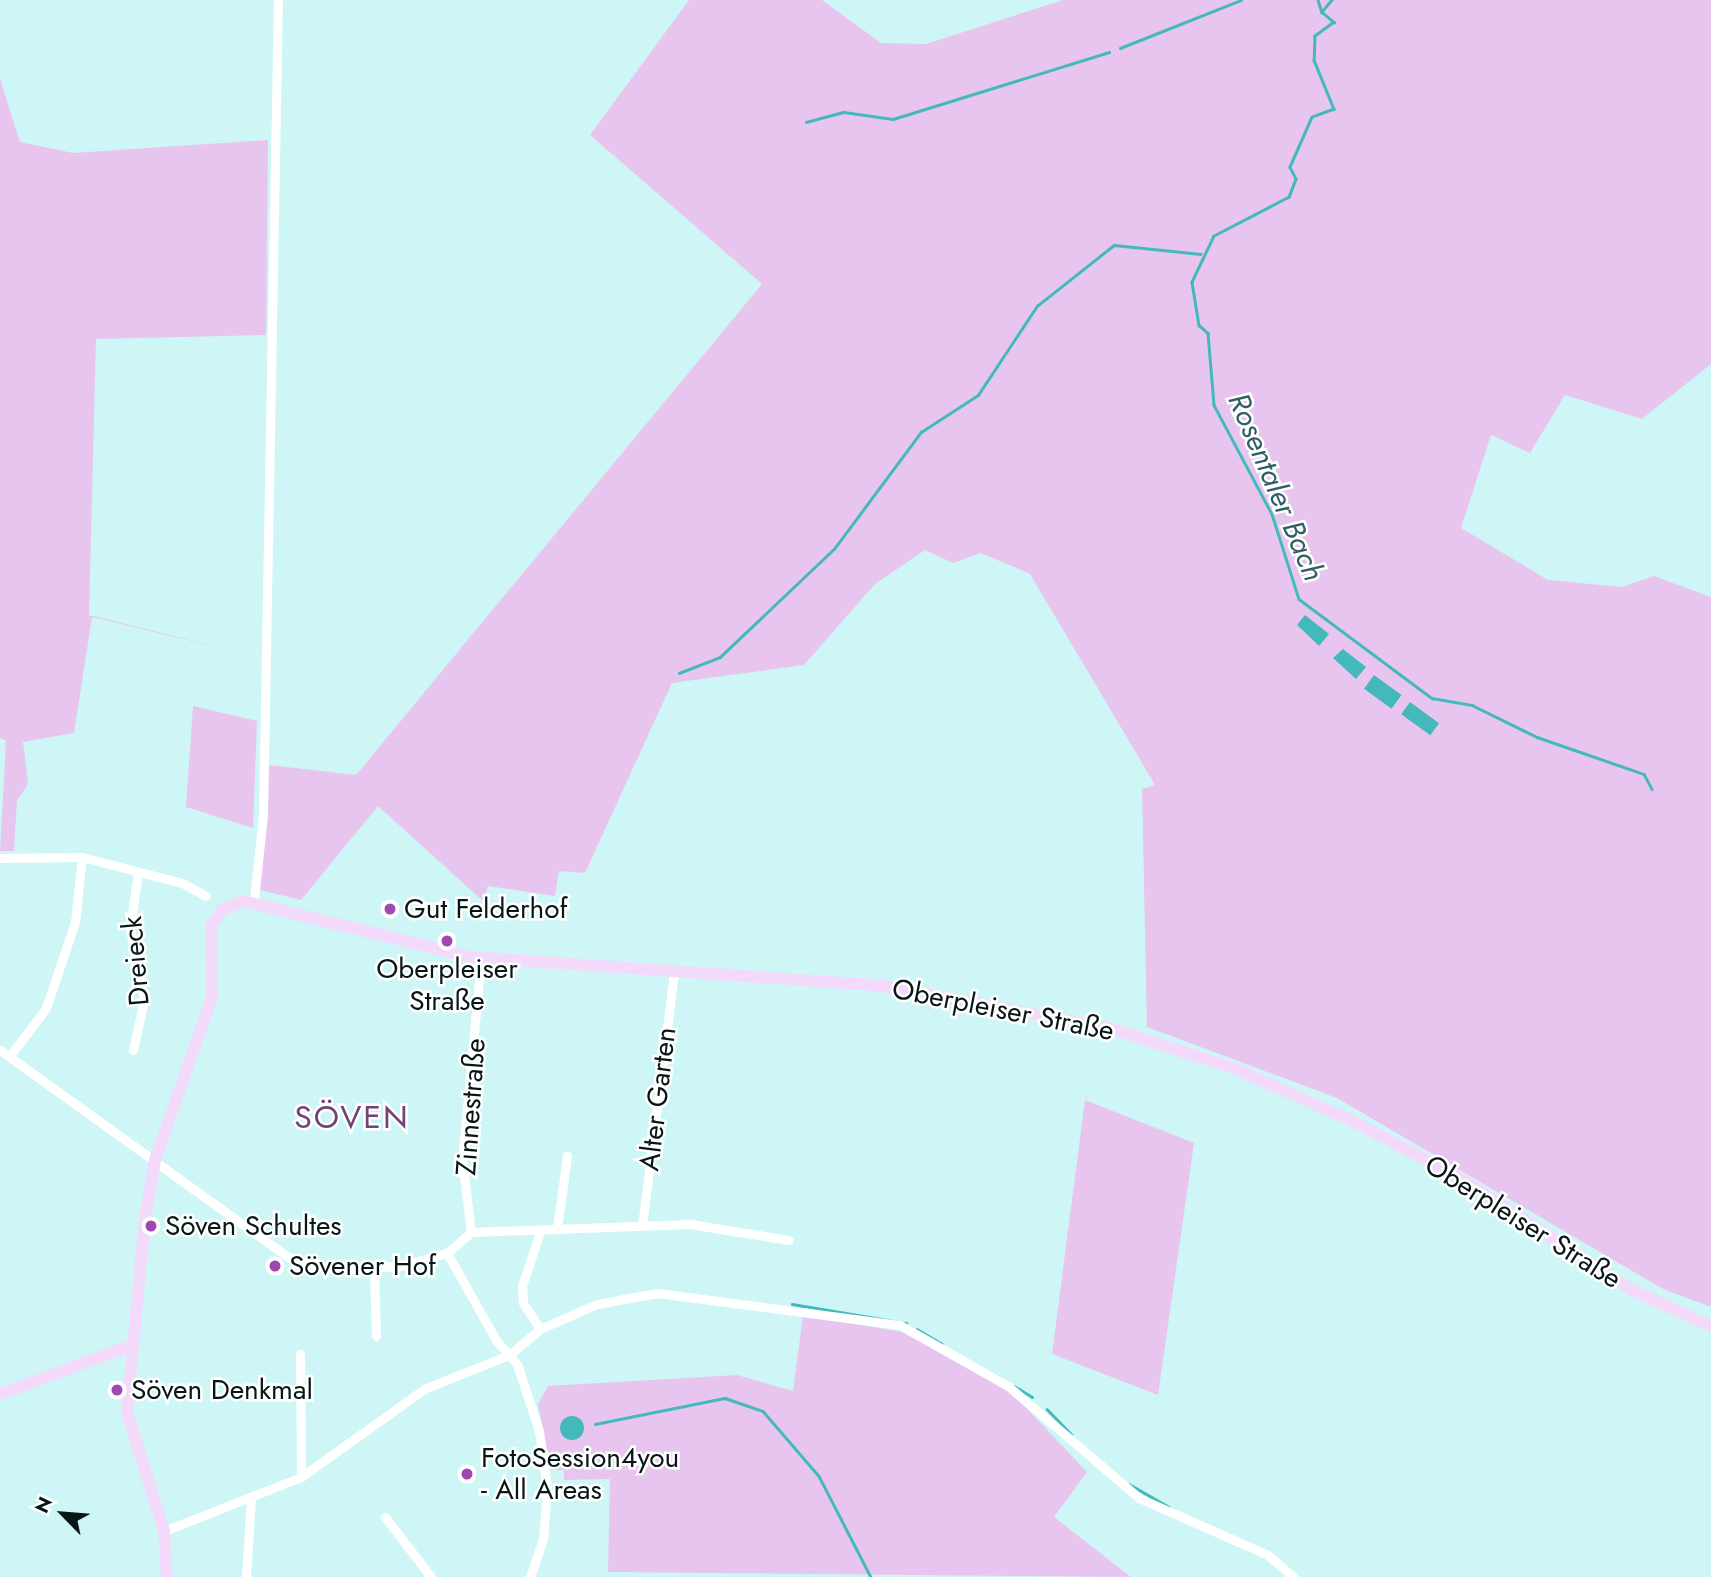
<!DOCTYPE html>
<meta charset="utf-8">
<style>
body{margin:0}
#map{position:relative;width:1711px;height:1577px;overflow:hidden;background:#cff6f6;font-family:Jost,sans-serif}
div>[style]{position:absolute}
.green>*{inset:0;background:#e8c5ee}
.water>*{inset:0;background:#44b9bb;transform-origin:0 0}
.round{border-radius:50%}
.stream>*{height:2.5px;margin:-1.25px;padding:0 1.25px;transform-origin:1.25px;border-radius:1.25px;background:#44b9bb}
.street>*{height:9px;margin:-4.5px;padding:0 4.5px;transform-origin:4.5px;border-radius:4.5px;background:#fff}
.secondary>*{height:12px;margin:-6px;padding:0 6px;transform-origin:6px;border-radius:6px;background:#f4dafa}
.dots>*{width:19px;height:19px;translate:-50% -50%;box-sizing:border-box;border:4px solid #fff;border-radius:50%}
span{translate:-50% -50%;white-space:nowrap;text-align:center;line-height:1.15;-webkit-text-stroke:5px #fff;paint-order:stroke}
.poi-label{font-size:28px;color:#081616}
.left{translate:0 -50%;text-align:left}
.street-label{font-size:28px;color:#081616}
.water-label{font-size:30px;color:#2f6061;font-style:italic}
.quarter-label{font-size:32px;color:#704379;letter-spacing:2px}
.north{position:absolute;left:28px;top:1479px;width:70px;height:70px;-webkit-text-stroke:5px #fff;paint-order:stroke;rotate:295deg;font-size:19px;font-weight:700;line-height:28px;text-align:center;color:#081616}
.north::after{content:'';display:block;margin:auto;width:24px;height:32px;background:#081616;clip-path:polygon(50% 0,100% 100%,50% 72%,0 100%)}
</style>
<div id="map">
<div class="green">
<i style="clip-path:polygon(evenodd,689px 0,822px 0,881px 43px,926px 44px,1063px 0,1711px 0,1711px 364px,1642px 419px,1565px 395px,1530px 453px,1491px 435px,1461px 528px,1548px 580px,1622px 587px,1654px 576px,1711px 597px,1711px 1307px,1663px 1289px,1337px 1098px,1147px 1027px,1142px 789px,1155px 785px,1030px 574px,981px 553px,953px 563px,925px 550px,875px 584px,804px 665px,672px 683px,585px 873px,559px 871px,555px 896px,488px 886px,483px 901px,378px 806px,301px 900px,260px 890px,269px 765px,356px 775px,762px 284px,590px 135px,689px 0,1305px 616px,1328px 634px,1319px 646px,1297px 625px,1305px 616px)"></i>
<i style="clip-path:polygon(0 79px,20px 142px,73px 153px,268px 140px,266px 335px,96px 339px,89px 615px,258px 657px,92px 617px,74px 733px,23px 742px,28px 784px,17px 801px,14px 851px,0 851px,6px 741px,0 738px)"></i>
<i style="clip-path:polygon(193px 706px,257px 721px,253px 828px,186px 807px)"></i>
<i style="clip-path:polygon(1085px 1100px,1194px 1143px,1158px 1395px,1052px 1354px)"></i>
<i style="clip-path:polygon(803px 1315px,902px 1332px,1010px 1391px,1087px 1472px,1054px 1517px,1131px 1577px,608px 1572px,610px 1479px,564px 1480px,564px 1470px,551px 1470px,538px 1404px,548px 1386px,737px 1375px,793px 1391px)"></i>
</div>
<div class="water">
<i style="clip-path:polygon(1305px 615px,1329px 634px,1319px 646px,1297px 625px)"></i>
<i style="clip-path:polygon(1343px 649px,1366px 667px,1356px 679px,1333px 658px)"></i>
<i style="left:1374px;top:675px;width:34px;height:17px;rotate:36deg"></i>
<i style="left:1410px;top:702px;width:36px;height:15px;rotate:36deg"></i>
<i class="round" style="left:560px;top:1416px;width:24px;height:24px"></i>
</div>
<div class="stream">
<i style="left:1318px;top:0;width:13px;rotate:72deg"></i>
<i style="left:1332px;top:0;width:16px;rotate:130deg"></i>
<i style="left:1322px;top:12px;width:16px;rotate:40deg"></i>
<i style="left:1334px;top:22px;width:24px;rotate:144deg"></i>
<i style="left:1315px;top:36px;width:24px;rotate:92deg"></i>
<i style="left:1314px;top:60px;width:53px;rotate:67.8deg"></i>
<i style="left:1334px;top:109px;width:23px;rotate:160deg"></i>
<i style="left:1312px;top:117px;width:55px;rotate:113.7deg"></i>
<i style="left:1290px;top:167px;width:13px;rotate:63deg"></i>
<i style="left:1296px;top:179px;width:19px;rotate:111deg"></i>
<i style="left:1289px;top:197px;width:85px;rotate:152.5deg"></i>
<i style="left:1214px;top:236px;width:51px;rotate:115.6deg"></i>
<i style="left:1192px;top:282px;width:44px;rotate:80.8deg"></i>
<i style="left:1199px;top:325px;width:12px;rotate:42deg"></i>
<i style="left:1208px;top:333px;width:72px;rotate:85.2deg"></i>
<i style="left:1214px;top:405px;width:123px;rotate:62deg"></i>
<i style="left:1272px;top:514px;width:89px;rotate:72.4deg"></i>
<i style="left:1299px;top:599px;width:166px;rotate:36.7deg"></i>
<i style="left:1432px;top:698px;width:41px;rotate:9.9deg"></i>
<i style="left:1472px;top:705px;width:72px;rotate:26.2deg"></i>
<i style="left:1537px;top:737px;width:113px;rotate:19.1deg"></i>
<i style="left:1644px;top:774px;width:17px;rotate:62deg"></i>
<i style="left:1120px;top:48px;width:130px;rotate:-21.6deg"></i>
<i style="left:806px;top:122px;width:39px;rotate:-15deg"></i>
<i style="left:844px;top:112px;width:49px;rotate:8.1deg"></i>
<i style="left:893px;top:119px;width:226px;rotate:-17.2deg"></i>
<i style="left:679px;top:673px;width:44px;rotate:-21.3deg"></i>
<i style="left:720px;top:657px;width:157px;rotate:-43.5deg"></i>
<i style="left:834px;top:549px;width:146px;rotate:-53.4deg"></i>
<i style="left:921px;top:432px;width:68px;rotate:-33deg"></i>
<i style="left:978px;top:395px;width:107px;rotate:-56.5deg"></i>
<i style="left:1037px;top:306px;width:98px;rotate:-38.4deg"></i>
<i style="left:1114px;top:245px;width:87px;rotate:5.9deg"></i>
<i style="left:792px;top:1304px;width:116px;rotate:9.5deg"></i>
<i style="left:917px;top:1329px;width:29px;rotate:31deg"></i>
<i style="left:1014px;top:1386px;width:21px;rotate:31deg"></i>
<i style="left:1047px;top:1409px;width:35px;rotate:46deg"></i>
<i style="left:595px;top:1424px;width:133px;rotate:-11.3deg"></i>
<i style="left:725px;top:1398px;width:40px;rotate:18.9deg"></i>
<i style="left:763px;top:1411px;width:86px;rotate:49.3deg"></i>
<i style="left:819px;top:1476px;width:114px;rotate:62.8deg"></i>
<i style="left:1129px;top:1484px;width:46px;rotate:29.9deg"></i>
</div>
<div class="street">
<i style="left:0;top:858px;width:82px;rotate:-0.7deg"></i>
<i style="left:82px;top:857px;width:103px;rotate:14.6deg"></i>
<i style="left:182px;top:883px;width:27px;rotate:28deg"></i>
<i style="left:254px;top:900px;width:85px;rotate:-84deg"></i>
<i style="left:263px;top:815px;width:815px;rotate:-88.95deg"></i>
<i style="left:0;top:1050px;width:358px;rotate:35.7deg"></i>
<i style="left:291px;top:1259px;width:46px;rotate:13.7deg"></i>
<i style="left:336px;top:1270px;width:64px;rotate:-3.6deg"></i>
<i style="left:400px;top:1266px;width:49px;rotate:-15.5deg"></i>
<i style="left:447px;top:1253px;width:32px;rotate:-41deg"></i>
<i style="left:471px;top:1232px;width:73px;rotate:-97.1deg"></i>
<i style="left:462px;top:1160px;width:203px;rotate:-84.6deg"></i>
<i style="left:133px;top:1050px;width:51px;rotate:-77.6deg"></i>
<i style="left:144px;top:1000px;width:73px;rotate:-101deg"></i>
<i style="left:130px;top:928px;width:57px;rotate:-81.9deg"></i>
<i style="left:9px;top:1057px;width:61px;rotate:-52.9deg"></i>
<i style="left:46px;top:1008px;width:91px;rotate:-71.4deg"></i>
<i style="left:75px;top:922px;width:65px;rotate:-83.9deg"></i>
<i style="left:642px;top:1226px;width:256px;rotate:-82.8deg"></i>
<i style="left:557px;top:1229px;width:74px;rotate:-82.2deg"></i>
<i style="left:471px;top:1232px;width:219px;rotate:-2.1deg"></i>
<i style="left:690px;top:1224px;width:100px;rotate:9.2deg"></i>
<i style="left:447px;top:1253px;width:100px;rotate:60.6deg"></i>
<i style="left:496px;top:1340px;width:32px;rotate:49deg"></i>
<i style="left:517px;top:1364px;width:71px;rotate:71.8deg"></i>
<i style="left:539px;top:1431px;width:59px;rotate:82.1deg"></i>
<i style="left:547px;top:1489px;width:50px;rotate:94.6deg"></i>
<i style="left:543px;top:1539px;width:40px;rotate:108.9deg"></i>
<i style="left:374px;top:1271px;width:65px;rotate:88.2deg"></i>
<i style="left:540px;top:1329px;width:31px;rotate:-123deg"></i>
<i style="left:523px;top:1303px;width:17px;rotate:-93deg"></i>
<i style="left:522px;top:1286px;width:57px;rotate:-71.6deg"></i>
<i style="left:300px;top:1354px;width:123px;rotate:89.5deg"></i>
<i style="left:385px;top:1517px;width:76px;rotate:52.5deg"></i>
<i style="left:164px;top:1531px;width:147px;rotate:-21.5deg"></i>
<i style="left:301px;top:1477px;width:153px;rotate:-35.5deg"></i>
<i style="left:426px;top:1388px;width:89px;rotate:-21.7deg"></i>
<i style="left:509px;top:1355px;width:40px;rotate:-40deg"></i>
<i style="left:540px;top:1329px;width:62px;rotate:-23.7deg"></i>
<i style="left:597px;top:1304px;width:61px;rotate:-10.4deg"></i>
<i style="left:657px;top:1293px;width:245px;rotate:7.5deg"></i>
<i style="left:900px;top:1325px;width:124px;rotate:29.5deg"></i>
<i style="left:1008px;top:1386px;width:172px;rotate:40.5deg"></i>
<i style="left:1139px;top:1498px;width:141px;rotate:23.8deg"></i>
<i style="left:1268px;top:1555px;width:33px;rotate:41deg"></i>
<i style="left:246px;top:1577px;width:80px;rotate:-86.4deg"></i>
</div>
<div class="secondary">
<i style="left:0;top:1394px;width:142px;rotate:-20.2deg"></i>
<i style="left:167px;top:1577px;width:46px;rotate:-93.7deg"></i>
<i style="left:164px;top:1531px;width:125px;rotate:-107.3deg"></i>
<i style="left:127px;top:1412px;width:194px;rotate:-84.7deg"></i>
<i style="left:145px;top:1219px;width:60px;rotate:-80.4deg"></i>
<i style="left:155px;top:1160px;width:173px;rotate:-70.7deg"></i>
<i style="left:212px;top:997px;width:71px;rotate:-90.8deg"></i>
<i style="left:211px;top:926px;width:19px;rotate:-55deg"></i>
<i style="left:222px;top:910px;width:23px;rotate:-23deg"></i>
<i style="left:243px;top:901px;width:235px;rotate:13.8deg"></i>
<i style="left:471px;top:957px;width:413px;rotate:4deg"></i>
<i style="left:883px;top:986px;width:234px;rotate:10.6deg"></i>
<i style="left:1113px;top:1029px;width:129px;rotate:18deg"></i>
<i style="left:1236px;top:1069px;width:127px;rotate:24.1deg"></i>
<i style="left:1352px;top:1121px;width:115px;rotate:27.5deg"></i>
<i style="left:1454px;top:1174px;width:212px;rotate:33.1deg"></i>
<i style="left:1632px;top:1290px;width:87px;rotate:24.5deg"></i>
</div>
<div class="dots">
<i style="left:390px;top:909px;background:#a147b2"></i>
<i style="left:447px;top:941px;background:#a147b2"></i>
<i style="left:151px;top:1226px;background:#a147b2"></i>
<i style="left:275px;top:1266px;background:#a147b2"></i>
<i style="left:117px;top:1390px;background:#a147b2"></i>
<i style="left:467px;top:1474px;background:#a147b2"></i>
</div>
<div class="poi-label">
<span class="left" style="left:404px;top:909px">Gut Felderhof</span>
<span style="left:447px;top:985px">Oberpleiser<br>Straße</span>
<span class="left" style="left:165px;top:1226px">Söven Schultes</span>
<span class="left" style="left:289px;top:1266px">Sövener Hof</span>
<span class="left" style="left:131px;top:1390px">Söven Denkmal</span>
<span class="left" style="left:481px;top:1474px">FotoSession4you<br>- All Areas</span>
</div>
<div class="street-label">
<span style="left:136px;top:961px;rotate:-95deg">Dreieck</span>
<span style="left:1003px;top:1010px;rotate:11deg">Oberpleiser Straße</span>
<span style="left:658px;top:1099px;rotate:-83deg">Alter Garten</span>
<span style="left:471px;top:1107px;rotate:-86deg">Zinnestraße</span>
<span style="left:1523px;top:1222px;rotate:32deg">Oberpleiser Straße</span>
</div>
<div class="water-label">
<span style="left:1276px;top:487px;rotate:67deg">Rosentaler Bach</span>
</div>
<div class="quarter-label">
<span style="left:352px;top:1117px">SÖVEN</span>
</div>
<div class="north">N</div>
</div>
